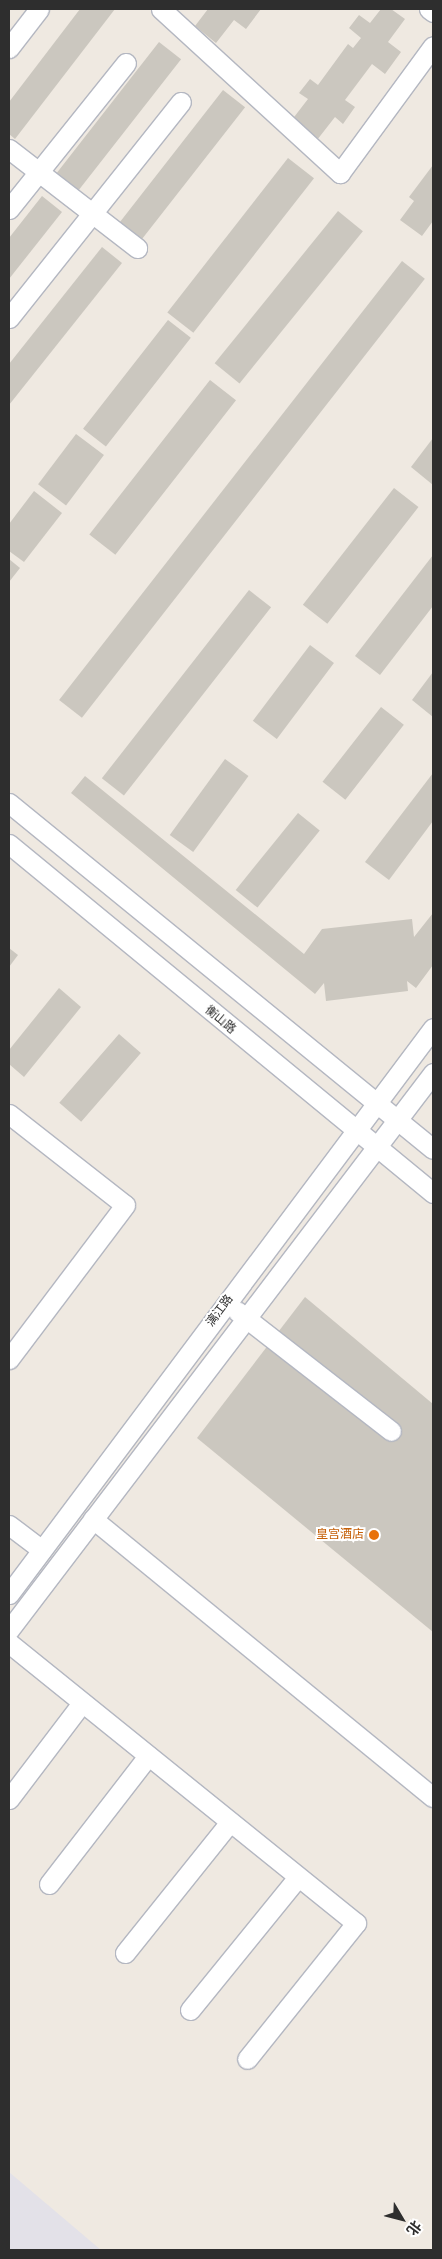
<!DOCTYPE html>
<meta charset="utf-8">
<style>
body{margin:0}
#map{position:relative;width:442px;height:2259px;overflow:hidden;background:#efe9e1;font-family:"DM Sans","Noto Sans SC",sans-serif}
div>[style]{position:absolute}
.industrial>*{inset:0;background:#e3e1e8}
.building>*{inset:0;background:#cbc7bf;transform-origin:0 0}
.roads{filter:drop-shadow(1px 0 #b4b7c1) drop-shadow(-1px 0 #b4b7c1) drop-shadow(0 1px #b4b7c1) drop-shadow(0 -1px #b4b7c1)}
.minor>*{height:19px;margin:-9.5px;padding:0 9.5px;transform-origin:9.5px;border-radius:9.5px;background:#fff}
.dots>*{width:14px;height:14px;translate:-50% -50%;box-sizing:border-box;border:2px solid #fff;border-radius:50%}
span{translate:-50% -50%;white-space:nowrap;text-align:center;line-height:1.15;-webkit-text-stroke:4px #fff;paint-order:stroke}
.street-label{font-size:12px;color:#2e2e2e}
.food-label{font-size:12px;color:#c56008}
.right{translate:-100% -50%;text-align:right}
.frame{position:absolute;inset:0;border:10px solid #2e2e2e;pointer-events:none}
.north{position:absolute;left:377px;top:2194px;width:50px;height:50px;-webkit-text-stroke:4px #fff;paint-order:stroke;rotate:127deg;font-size:14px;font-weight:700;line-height:20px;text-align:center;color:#2e2e2e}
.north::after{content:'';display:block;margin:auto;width:18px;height:22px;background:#2e2e2e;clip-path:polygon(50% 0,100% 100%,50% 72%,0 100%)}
</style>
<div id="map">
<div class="industrial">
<i style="clip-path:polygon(9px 2172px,101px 2250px,9px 2250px)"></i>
</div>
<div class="building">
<i style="clip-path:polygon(80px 9px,115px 9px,15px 139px,9px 134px,9px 102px)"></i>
<i style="clip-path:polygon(208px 9px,261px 9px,246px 29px,234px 20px,216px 43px,195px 26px)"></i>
<i style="clip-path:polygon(381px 9px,391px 9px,405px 19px,388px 42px,401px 52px,385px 74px,372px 64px,345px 100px,355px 107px,343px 124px,335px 117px,317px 140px,291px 121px,308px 99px,299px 93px,310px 79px,318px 85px,348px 44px,353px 48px,361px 38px,349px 28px,359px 15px,370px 23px)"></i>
<i style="left:159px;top:42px;width:28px;height:168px;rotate:38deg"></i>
<i style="left:223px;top:90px;width:28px;height:168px;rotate:38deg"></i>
<i style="left:288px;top:158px;width:33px;height:196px;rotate:38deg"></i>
<i style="clip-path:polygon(433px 165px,433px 221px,422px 236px,400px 220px,414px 201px,409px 197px)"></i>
<i style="clip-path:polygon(42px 196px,62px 212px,9px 279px,9px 238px)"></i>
<i style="left:338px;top:211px;width:32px;height:196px;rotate:39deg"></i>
<i style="clip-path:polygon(102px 247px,122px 263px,9px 405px,9px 364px)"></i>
<i style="left:402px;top:261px;width:29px;height:557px;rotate:38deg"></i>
<i style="left:168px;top:320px;width:29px;height:138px;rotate:38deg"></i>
<i style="left:210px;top:380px;width:33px;height:196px;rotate:38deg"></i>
<i style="left:76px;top:434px;width:35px;height:63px;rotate:37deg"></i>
<i style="clip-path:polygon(433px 438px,433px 485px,411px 467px)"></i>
<i style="left:394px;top:488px;width:31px;height:148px;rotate:38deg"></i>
<i style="clip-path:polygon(34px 491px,62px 513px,24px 562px,9px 551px,9px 524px)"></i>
<i style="clip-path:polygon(433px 555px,433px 606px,380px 675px,355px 656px)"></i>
<i style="clip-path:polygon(9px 559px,20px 568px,9px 582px)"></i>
<i style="left:249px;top:590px;width:28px;height:239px;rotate:38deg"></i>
<i style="left:310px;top:645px;width:30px;height:95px;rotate:37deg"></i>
<i style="clip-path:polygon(433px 672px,433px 717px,412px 700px)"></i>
<i style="left:381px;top:707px;width:29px;height:95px;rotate:38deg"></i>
<i style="left:225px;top:759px;width:29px;height:94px;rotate:36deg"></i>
<i style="clip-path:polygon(433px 773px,433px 821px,389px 880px,365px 862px)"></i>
<i style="clip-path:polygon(85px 776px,304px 954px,322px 929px,412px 919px,414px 937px,433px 913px,433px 965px,416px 988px,407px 981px,408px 991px,326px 1001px,324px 983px,315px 994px,71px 793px)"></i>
<i style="left:298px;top:813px;width:28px;height:99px;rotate:39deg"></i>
<i style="clip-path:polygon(9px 948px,18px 955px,9px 967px)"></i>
<i style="clip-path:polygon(59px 988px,81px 1007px,24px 1077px,9px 1064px,9px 1050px)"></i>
<i style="left:119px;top:1034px;width:29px;height:91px;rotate:41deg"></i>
<i style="clip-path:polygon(305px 1297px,433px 1404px,433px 1632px,197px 1438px)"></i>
</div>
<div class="roads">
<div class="minor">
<i style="left:161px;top:9px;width:243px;rotate:42.5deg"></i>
<i style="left:340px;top:173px;width:157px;rotate:-53.8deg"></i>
<i style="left:429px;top:9px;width:5px;rotate:37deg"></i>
<i style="left:9px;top:48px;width:49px;rotate:-52.4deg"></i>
<i style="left:9px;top:149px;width:162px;rotate:37.7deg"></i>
<i style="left:9px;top:209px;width:187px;rotate:-51.3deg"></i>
<i style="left:9px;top:318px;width:276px;rotate:-51.5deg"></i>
<i style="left:9px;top:803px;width:547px;rotate:39.22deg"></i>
<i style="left:9px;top:844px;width:549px;rotate:39.46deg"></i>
<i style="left:9px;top:1114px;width:147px;rotate:38.1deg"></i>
<i style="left:125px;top:1205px;width:193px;rotate:127deg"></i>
<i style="left:237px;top:1311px;width:195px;rotate:37.9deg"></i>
<i style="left:93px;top:1519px;width:439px;rotate:39.3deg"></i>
<i style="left:9px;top:1525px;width:41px;rotate:37.1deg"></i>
<i style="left:9px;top:1594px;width:707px;rotate:-53.16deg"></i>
<i style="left:9px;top:1630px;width:700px;rotate:-52.72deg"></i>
<i style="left:9px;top:1643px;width:446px;rotate:38.9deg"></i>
<i style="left:356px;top:1923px;width:174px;rotate:128.7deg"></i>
<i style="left:9px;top:1799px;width:121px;rotate:-52.8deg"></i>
<i style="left:49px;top:1884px;width:162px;rotate:-52.3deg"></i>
<i style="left:125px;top:1953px;width:168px;rotate:-51.3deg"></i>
<i style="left:190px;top:2010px;width:171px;rotate:-50.9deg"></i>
</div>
</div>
<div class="dots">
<i style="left:374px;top:1535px;background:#e8710a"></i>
</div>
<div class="street-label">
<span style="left:220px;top:1020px;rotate:40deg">衡山路</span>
<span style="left:220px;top:1311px;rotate:-53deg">漓江路</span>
</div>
<div class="food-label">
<span class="right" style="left:364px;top:1535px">皇宫酒店</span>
</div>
<div class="frame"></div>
<div class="north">北</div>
</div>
